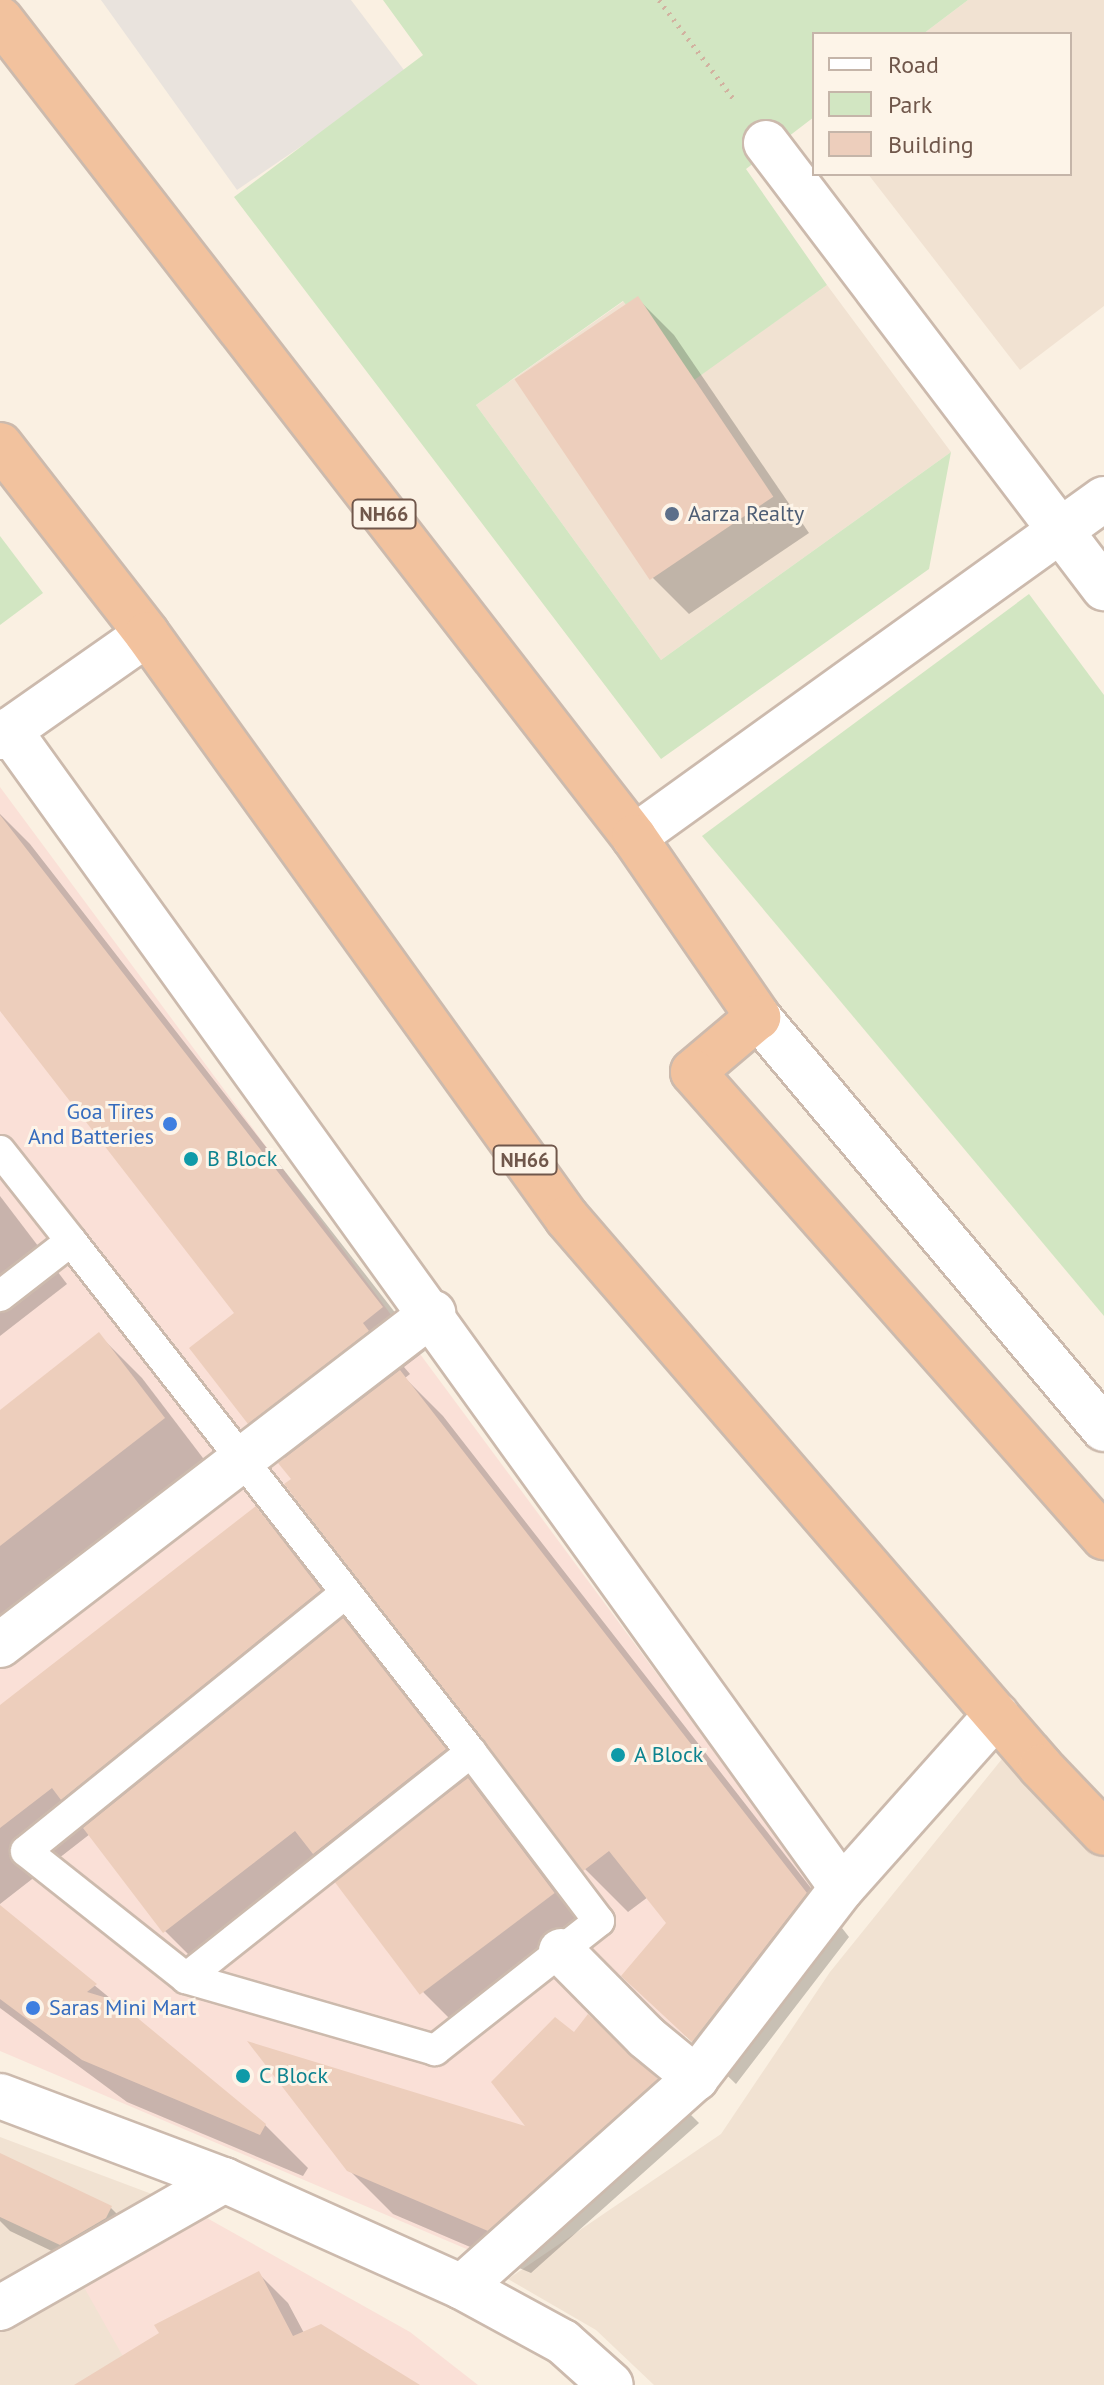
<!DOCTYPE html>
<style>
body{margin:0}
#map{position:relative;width:1104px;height:2385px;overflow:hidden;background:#faf0e2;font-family:"PT Sans",sans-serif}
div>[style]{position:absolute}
.residential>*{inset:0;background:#f1e2d2}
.commercial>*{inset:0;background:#fae0d7}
.industrial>*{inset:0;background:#e9e3dd}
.green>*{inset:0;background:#d2e6c2}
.shadow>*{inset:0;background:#0003}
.building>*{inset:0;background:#edcebc;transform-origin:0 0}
.path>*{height:5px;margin-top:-2.5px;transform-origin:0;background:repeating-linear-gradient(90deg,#d2b2a0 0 2px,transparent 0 8px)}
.roads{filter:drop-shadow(2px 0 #ccbaad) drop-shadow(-2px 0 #ccbaad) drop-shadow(0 2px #ccbaad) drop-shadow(0 -2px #ccbaad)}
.service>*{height:30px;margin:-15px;padding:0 15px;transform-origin:15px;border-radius:15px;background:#fff}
.minor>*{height:44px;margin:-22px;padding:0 22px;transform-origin:22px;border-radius:22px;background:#fff}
.tertiary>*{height:44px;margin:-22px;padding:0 22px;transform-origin:22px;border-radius:22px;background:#fff}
.trunk>*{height:44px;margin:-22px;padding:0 22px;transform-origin:22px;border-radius:22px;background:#f2c29e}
.dots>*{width:22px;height:22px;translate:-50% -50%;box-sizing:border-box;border:4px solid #fdf4e8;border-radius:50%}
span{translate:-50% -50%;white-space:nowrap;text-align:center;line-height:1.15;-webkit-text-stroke:6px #fdf4e8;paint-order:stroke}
.shield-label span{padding:2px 6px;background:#fdf4e8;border:2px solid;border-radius:6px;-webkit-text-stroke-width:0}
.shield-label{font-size:20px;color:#70574b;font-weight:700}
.service-label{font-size:22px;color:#4e5e75}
.left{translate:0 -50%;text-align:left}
.shop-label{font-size:22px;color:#366cbe}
.right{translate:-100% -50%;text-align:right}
.culture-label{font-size:22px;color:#0d838f}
.legend{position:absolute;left:812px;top:32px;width:260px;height:144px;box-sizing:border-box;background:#fdf4e8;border:2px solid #c5b5a9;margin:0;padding:10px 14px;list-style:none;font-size:24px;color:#70574b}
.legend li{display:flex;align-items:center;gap:16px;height:40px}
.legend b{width:40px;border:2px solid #c5b5a9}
</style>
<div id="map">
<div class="residential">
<i style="clip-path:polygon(968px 0,1104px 0,1104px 306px,1020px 370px,868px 174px,1070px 174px,1070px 34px,923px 34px)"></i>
<i style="clip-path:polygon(827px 285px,951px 452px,661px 660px,476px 405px,624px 301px,690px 382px)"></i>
<i style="clip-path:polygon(1006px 1754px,1104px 1858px,1104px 2385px,654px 2385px,596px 2330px,508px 2279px,721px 2134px,830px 1972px)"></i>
<i style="clip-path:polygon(0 2137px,189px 2208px,139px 2385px,0 2385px)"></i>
</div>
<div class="commercial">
<i style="clip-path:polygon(0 787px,823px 1898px,659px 2063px,483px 2256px,0 2051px)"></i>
<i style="clip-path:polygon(189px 2208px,410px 2332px,478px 2385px,139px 2385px,76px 2273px)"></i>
</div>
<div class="industrial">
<i style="clip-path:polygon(101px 0,351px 0,407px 74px,237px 190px)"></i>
</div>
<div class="green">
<i style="clip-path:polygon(383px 0,968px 0,923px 34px,814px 34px,814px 117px,746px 169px,827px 285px,690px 383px,623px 301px,476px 405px,661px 660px,951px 452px,929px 569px,661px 759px,234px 197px,423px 55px)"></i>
<i style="clip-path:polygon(0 536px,43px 593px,0 625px)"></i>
<i style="clip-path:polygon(1029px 594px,1104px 695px,1104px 1316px,702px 836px)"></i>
</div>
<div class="shadow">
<i style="clip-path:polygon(638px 299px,674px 335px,809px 533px,689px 614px,653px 578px)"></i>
<i style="clip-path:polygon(0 814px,30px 844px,425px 1351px,404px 1367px,410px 1374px,405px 1378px,443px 1416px,849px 1937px,736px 2084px,624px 1976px,668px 1923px,648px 1897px,628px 1912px,585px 1869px,294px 1479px,286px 1459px,249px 1422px,237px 1313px,0 1010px)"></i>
<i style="clip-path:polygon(0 1196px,67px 1284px,0 1336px)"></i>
<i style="clip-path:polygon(99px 1335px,142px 1378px,206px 1462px,0 1622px,0 1412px)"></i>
<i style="clip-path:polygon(256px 1509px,298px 1552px,363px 1634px,359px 1637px,386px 1664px,596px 1936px,467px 2036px,424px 1993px,336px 1874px,208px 1974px,165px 1931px,90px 1834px,0 1904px,0 1708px)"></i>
<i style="clip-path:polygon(0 1908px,265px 2125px,308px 2168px,303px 2176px,127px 2102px,0 2008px)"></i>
<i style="clip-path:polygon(656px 2080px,699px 2123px,531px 2273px,393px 2214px,349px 2170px,530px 2129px)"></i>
<i style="clip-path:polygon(0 2186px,111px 2208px,133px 2230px,83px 2266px,10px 2231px,0 2221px)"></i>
<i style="clip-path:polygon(258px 2273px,288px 2303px,304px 2333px,416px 2385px,78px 2385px)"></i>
</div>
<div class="building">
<i style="left:638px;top:296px;width:242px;height:149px;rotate:56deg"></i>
<i style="clip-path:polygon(0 815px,383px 1307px,363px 1323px,369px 1331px,248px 1424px,189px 1348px,234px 1313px,0 1011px)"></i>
<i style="clip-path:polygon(99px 1332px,165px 1418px,0 1546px,0 1410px)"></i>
<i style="clip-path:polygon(400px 1370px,807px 1893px,692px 2042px,621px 1976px,666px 1923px,609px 1851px,583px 1871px,284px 1484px,291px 1479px,278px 1463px)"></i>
<i style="clip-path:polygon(256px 1506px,321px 1590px,61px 1800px,52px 1788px,0 1828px,0 1705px)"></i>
<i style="clip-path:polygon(343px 1618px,446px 1749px,313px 1854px,295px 1831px,163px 1933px,83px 1828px)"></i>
<i style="left:468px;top:1778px;width:144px;height:169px;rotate:53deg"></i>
<i style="clip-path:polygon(0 1905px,97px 1984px,87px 1992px,117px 2001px,266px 2124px,260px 2135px,82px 2060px,0 1999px)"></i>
<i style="clip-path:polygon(588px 2014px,658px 2079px,488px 2231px,347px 2171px,247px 2041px,525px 2126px,491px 2082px,555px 2017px,574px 2032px)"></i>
<i style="clip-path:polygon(0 2153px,112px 2206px,106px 2218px,60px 2245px,0 2217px)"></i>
<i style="clip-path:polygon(259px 2271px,293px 2336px,321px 2324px,420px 2385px,74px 2385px,159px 2333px,154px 2325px)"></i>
</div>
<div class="path">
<i style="left:659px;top:0;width:126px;rotate:53deg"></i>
</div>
<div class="roads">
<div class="service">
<i style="left:0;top:1151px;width:115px;rotate:51.7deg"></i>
<i style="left:71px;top:1241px;width:90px;rotate:142.2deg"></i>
<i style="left:71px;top:1241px;width:649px;rotate:51.95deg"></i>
<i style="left:471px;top:1752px;width:212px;rotate:52.9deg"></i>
<i style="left:599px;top:1921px;width:209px;rotate:141.8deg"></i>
<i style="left:435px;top:2050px;width:259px;rotate:-163.9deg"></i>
<i style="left:186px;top:1978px;width:204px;rotate:-141.6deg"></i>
<i style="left:26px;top:1851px;width:411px;rotate:-38.9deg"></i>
<i style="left:186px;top:1978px;width:364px;rotate:-38.4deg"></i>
</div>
<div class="minor">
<i style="left:766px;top:143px;width:559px;rotate:52.78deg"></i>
<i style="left:9px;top:730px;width:1426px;rotate:54.27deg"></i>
<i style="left:0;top:737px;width:179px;rotate:-35deg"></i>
<i style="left:634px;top:837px;width:579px;rotate:-35.72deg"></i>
<i style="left:0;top:1645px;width:546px;rotate:-37.48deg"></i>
<i style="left:561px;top:1951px;width:121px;rotate:45.3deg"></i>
<i style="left:646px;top:2037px;width:65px;rotate:39.4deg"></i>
<i style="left:0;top:2096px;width:239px;rotate:20.6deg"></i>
<i style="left:224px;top:2180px;width:261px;rotate:24.2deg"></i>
<i style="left:462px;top:2287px;width:115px;rotate:28.6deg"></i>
<i style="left:563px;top:2342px;width:64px;rotate:41.9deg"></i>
<i style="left:462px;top:2287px;width:314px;rotate:-41.8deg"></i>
<i style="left:696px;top:2078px;width:240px;rotate:-52.5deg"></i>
<i style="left:842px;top:1888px;width:232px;rotate:-48.3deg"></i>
<i style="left:0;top:2308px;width:258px;rotate:-29.7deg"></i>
</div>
<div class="tertiary">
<i style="left:758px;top:1017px;width:538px;rotate:49.98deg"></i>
</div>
<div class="trunk">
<i style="left:0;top:19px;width:1035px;rotate:52.22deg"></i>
<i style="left:634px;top:837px;width:219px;rotate:55.4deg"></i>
<i style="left:758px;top:1017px;width:85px;rotate:139.8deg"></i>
<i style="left:693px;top:1072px;width:621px;rotate:48.53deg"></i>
<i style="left:0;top:445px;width:239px;rotate:52.1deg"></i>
<i style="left:147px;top:634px;width:719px;rotate:54.28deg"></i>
<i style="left:567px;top:1218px;width:725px;rotate:49.19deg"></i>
<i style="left:1041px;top:1767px;width:91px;rotate:46.3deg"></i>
</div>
</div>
<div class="dots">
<i style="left:672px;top:514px;background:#5c6f8a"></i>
<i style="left:170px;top:1124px;background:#3f7fe0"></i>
<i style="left:191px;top:1159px;background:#0f9aa8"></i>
<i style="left:618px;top:1755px;background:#0f9aa8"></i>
<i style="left:33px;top:2008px;background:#3f7fe0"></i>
<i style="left:243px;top:2076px;background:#0f9aa8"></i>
</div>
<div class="shield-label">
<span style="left:384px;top:514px">NH66</span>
<span style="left:525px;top:1160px">NH66</span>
</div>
<div class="service-label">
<span class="left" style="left:688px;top:514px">Aarza Realty</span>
</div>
<div class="shop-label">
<span class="right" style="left:154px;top:1124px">Goa Tires<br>And Batteries</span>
<span class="left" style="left:49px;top:2008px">Saras Mini Mart</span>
</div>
<div class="culture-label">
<span class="left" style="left:207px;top:1159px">B Block</span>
<span class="left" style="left:634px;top:1755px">A Block</span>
<span class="left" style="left:259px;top:2076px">C Block</span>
</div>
<ul class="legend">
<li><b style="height:10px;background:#fff"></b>Road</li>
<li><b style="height:22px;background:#d2e6c2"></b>Park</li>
<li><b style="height:22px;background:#edcebc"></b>Building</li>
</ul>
</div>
